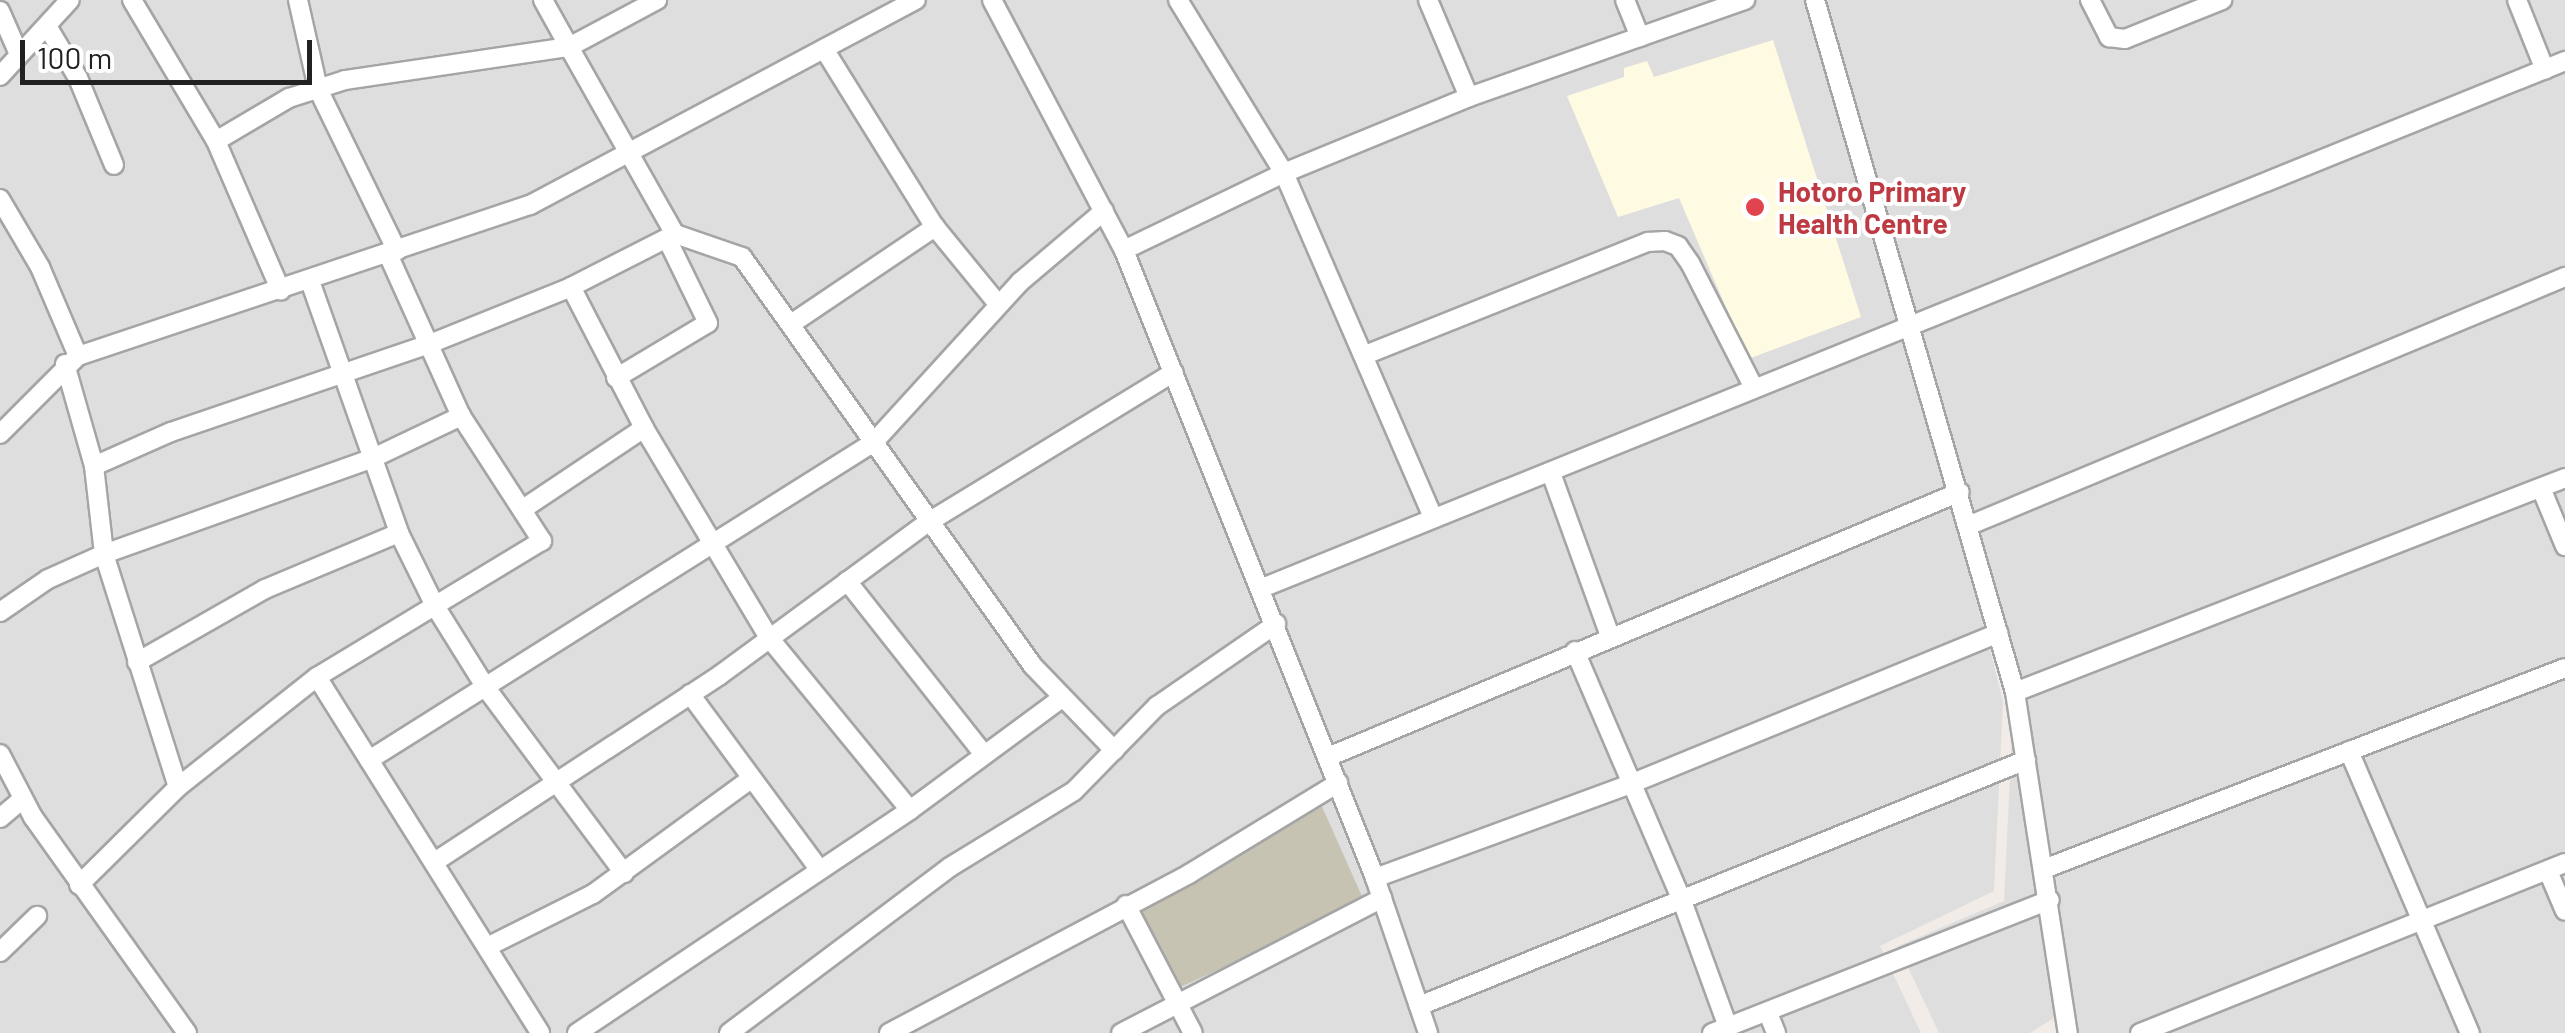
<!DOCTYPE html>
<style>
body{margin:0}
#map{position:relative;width:2565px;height:1033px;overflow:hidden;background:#f1ece7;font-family:Barlow,sans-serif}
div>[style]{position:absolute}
.residential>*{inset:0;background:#dfdede}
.education>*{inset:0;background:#fffae2}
.construction>*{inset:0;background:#c6c3b2}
.roads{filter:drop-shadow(2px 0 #a5a5a5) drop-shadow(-2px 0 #a5a5a5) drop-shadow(0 2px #a5a5a5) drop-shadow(0 -2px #a5a5a5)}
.minor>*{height:18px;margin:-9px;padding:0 9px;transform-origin:9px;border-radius:9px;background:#fff}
.dots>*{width:28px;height:28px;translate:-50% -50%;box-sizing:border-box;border:5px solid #fff;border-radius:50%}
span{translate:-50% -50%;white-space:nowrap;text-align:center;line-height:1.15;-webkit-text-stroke:8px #fff;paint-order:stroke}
.health-label{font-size:28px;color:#be3a42;font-weight:700}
.left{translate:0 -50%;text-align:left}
.scale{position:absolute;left:20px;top:40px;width:292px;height:45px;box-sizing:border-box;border:5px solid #212121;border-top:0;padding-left:12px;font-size:30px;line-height:35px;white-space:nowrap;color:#212121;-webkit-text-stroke:8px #fff;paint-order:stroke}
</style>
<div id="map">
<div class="residential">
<i style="clip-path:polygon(0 0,1805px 0,1937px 434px,2003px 702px,1994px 891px,1880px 946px,1921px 1033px,0 1033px)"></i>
<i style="clip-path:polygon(1814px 0,2565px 0,2565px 1033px,2058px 1033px,2054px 1018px,2030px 1033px,1939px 1033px,1898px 946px,2004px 901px,2014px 692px)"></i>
</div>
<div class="education">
<i style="clip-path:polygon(1773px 40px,1861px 317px,1748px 359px,1679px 198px,1618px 217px,1567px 96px,1624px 77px,1624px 68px,1647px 61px,1654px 77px)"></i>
</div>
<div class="construction">
<i style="clip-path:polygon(1320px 802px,1365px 903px,1176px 989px,1135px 908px)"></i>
</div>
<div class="roads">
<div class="minor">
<i style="left:132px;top:0;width:164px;rotate:59.2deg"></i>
<i style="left:216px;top:141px;width:85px;rotate:-30.5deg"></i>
<i style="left:289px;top:98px;width:59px;rotate:-17.8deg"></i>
<i style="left:345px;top:80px;width:226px;rotate:-8.4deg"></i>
<i style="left:569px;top:47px;width:215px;rotate:60.5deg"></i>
<i style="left:675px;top:234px;width:71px;rotate:18.9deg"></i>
<i style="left:742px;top:257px;width:502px;rotate:54.57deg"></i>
<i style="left:1033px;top:666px;width:117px;rotate:46deg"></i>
<i style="left:298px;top:0;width:91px;rotate:77.3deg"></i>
<i style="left:318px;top:89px;width:180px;rotate:64deg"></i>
<i style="left:543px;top:0;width:54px;rotate:61deg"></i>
<i style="left:569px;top:47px;width:100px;rotate:-28.1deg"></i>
<i style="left:992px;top:0;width:283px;rotate:62.2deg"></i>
<i style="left:1124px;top:250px;width:676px;rotate:68.21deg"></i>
<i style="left:1375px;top:878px;width:164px;rotate:71.1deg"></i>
<i style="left:1178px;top:0;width:203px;rotate:58.5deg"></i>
<i style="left:1284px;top:173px;width:375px;rotate:66.6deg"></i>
<i style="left:1428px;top:0;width:105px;rotate:67.1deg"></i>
<i style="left:1625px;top:0;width:40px;rotate:68deg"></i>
<i style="left:1815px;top:0;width:720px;rotate:73.88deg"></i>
<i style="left:2015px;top:692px;width:345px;rotate:81.2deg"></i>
<i style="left:2090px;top:0;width:42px;rotate:62.8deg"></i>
<i style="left:2109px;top:37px;width:16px;rotate:7deg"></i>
<i style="left:2125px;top:39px;width:105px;rotate:-21.9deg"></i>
<i style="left:2517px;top:0;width:75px;rotate:68.2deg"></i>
<i style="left:0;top:11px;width:45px;rotate:66.3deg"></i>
<i style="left:47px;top:26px;width:61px;rotate:59.2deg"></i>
<i style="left:78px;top:78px;width:94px;rotate:67.5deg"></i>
<i style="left:824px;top:49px;width:210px;rotate:58.1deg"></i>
<i style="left:935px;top:227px;width:99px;rotate:50.7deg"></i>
<i style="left:0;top:76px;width:103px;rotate:-47.4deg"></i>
<i style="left:216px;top:141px;width:163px;rotate:66.6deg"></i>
<i style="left:0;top:199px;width:79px;rotate:59.5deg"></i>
<i style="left:40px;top:267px;width:97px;rotate:66.9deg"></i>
<i style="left:1124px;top:250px;width:178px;rotate:-25.7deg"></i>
<i style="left:1284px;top:173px;width:200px;rotate:-22.3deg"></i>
<i style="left:1469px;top:97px;width:293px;rotate:-19.4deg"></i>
<i style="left:310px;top:281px;width:267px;rotate:70.5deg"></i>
<i style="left:399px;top:533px;width:81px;rotate:63.7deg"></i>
<i style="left:435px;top:606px;width:97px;rotate:58.1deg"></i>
<i style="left:486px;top:688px;width:231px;rotate:53.3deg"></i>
<i style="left:571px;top:287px;width:159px;rotate:62.6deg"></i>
<i style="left:644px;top:428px;width:246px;rotate:59.2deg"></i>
<i style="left:770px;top:639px;width:221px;rotate:50.7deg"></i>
<i style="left:791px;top:324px;width:174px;rotate:-34deg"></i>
<i style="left:1365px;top:355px;width:305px;rotate:-21.8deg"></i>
<i style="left:1648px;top:242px;width:17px;rotate:-3deg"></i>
<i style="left:1665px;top:241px;width:14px;rotate:21deg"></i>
<i style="left:1678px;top:246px;width:21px;rotate:55deg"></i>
<i style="left:1690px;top:263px;width:138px;rotate:62.9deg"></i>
<i style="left:65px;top:364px;width:106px;rotate:74.1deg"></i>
<i style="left:94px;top:466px;width:89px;rotate:83.5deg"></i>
<i style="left:104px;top:554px;width:244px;rotate:72.4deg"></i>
<i style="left:616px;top:378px;width:107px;rotate:-30.9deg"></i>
<i style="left:708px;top:323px;width:93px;rotate:-116deg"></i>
<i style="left:0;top:434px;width:110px;rotate:-45deg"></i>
<i style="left:78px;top:356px;width:477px;rotate:-18.5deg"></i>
<i style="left:530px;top:205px;width:437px;rotate:-28deg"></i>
<i style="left:94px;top:466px;width:84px;rotate:-23.8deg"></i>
<i style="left:171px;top:432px;width:276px;rotate:-18.8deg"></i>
<i style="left:432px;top:343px;width:150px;rotate:-21.9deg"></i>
<i style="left:571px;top:287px;width:117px;rotate:-27deg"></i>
<i style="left:1551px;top:473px;width:173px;rotate:70.1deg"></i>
<i style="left:2541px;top:488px;width:63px;rotate:67.5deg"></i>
<i style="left:526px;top:507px;width:142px;rotate:-33.8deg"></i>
<i style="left:1970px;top:525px;width:645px;rotate:-22.63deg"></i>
<i style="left:847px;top:581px;width:219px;rotate:51.7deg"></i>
<i style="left:1262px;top:588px;width:1406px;rotate:-22.02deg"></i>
<i style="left:0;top:612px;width:58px;rotate:-34.5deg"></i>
<i style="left:48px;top:579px;width:61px;rotate:-24.1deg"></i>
<i style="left:104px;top:554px;width:283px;rotate:-19.6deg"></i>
<i style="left:371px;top:459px;width:100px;rotate:-25.5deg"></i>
<i style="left:1575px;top:651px;width:269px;rotate:66.8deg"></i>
<i style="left:1681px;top:898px;width:137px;rotate:70deg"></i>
<i style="left:137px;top:662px;width:147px;rotate:-29.7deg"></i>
<i style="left:265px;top:589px;width:145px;rotate:-22.7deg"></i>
<i style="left:317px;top:677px;width:420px;rotate:57.9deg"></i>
<i style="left:2015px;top:692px;width:590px;rotate:-21.26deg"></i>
<i style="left:690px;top:694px;width:217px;rotate:53.6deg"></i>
<i style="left:2349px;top:751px;width:307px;rotate:66.8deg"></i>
<i style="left:0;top:754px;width:71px;rotate:62.4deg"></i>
<i style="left:33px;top:817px;width:265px;rotate:54.5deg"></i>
<i style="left:1328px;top:757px;width:685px;rotate:-22.75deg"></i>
<i style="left:369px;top:760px;width:597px;rotate:-32.2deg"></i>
<i style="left:874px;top:442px;width:217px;rotate:-47.6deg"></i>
<i style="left:1020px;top:282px;width:110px;rotate:-40.2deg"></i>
<i style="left:0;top:818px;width:30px;rotate:-40deg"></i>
<i style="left:436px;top:861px;width:339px;rotate:-33.2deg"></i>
<i style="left:720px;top:675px;width:257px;rotate:-36.3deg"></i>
<i style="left:927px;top:523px;width:289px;rotate:-31.4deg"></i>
<i style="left:2044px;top:869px;width:558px;rotate:-21.1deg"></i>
<i style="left:2548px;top:871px;width:43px;rotate:67deg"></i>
<i style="left:1375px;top:878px;width:275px;rotate:-20.2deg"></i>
<i style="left:1633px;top:783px;width:395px;rotate:-22.3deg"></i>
<i style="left:79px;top:885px;width:139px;rotate:-44.7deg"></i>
<i style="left:178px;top:787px;width:177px;rotate:-38.4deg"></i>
<i style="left:317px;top:677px;width:263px;rotate:-31.2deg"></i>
<i style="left:542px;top:541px;width:149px;rotate:-122.9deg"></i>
<i style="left:461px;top:416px;width:178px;rotate:-114.3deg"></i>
<i style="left:1126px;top:905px;width:144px;rotate:62.4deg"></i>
<i style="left:491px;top:945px;width:114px;rotate:-26.6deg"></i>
<i style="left:593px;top:894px;width:192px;rotate:-36.1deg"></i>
<i style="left:0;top:952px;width:52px;rotate:-44.2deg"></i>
<i style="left:1419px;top:1006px;width:655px;rotate:-22.06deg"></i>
<i style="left:1768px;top:1013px;width:22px;rotate:68deg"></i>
<i style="left:577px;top:1033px;width:401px;rotate:-33.8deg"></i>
<i style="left:910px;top:810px;width:189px;rotate:-36.4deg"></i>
<i style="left:729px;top:1033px;width:276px;rotate:-36.9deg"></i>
<i style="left:950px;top:867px;width:145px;rotate:-31.5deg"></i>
<i style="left:1074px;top:791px;width:119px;rotate:-45.7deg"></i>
<i style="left:1157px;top:706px;width:145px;rotate:-34.6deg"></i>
<i style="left:889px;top:1033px;width:340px;rotate:-27.9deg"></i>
<i style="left:1189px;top:874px;width:175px;rotate:-31.4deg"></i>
<i style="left:1121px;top:1033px;width:294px;rotate:-27.3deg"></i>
<i style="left:1712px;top:1033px;width:363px;rotate:-21.5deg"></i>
<i style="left:2140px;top:1033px;width:458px;rotate:-21.8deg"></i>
</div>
</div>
<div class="dots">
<i style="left:1755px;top:207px;background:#e0444e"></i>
</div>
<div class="health-label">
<span class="left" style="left:1778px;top:207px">Hotoro Primary<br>Health Centre</span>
</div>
<div class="scale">100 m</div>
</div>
